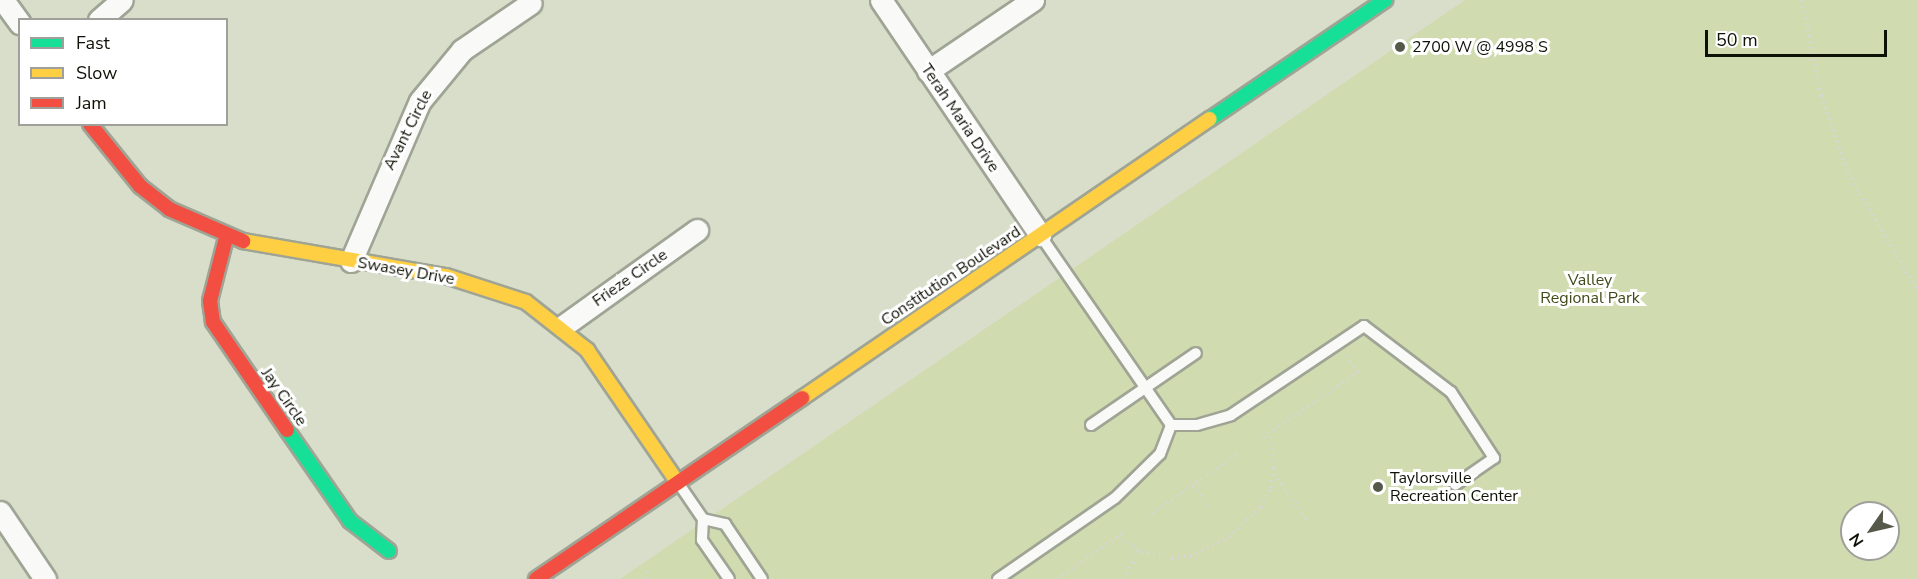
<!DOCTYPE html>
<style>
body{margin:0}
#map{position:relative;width:1918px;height:579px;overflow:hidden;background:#d8deca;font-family:"Nunito Sans",sans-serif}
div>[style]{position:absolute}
.green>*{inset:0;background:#d0dbaf}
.path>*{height:4px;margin-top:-2px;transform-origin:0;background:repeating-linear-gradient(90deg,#d5d7d2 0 1.5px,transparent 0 6px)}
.roads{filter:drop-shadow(2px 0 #9fa495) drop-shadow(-2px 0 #9fa495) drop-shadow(0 2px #9fa495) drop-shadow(0 -2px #9fa495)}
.lane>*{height:10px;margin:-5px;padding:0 5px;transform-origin:5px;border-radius:5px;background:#f9faf7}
.street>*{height:21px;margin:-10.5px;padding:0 10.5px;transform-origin:10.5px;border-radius:10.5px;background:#f9faf7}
.fast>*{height:14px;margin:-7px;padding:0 7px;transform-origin:7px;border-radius:7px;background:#16e098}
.slow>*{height:14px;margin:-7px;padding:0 7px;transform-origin:7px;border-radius:7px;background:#ffcf43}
.jam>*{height:14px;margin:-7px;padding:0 7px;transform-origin:7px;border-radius:7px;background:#f24e42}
.dots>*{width:16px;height:16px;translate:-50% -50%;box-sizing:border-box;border:3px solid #fff;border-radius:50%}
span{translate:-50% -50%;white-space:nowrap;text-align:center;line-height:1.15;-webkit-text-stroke:6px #fff;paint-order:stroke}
.poi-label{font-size:16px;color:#0e1105}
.left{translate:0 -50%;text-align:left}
.street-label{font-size:16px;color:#0e1105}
.park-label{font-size:16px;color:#404a18}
.legend{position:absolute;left:18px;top:18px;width:210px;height:108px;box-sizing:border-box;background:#fff;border:2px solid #9fa09b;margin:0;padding:8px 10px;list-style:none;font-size:18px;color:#0e1105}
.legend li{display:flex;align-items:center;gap:12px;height:30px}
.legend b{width:30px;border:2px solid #9fa09b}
.north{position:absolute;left:1840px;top:501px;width:60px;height:60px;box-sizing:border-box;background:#fff;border:2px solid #9fa09b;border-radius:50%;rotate:236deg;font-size:16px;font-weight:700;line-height:24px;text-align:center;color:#0e1105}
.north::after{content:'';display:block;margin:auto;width:21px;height:27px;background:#55594a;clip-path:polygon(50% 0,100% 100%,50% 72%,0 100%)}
.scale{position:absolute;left:1705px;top:30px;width:182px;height:27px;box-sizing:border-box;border:3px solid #0e1105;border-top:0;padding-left:8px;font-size:18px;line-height:21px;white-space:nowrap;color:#0e1105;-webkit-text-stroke:4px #fff;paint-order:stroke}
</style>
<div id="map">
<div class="green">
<i style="clip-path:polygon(evenodd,1465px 0,1918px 0,1918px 579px,620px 579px,1465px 0,1852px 513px,1888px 513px,1888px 549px,1852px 549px,1852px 513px)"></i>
</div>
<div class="path">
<i style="left:1802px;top:0;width:98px;rotate:78.8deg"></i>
<i style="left:1821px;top:96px;width:82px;rotate:70.7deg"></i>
<i style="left:1848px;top:173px;width:138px;rotate:59.5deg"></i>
<i style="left:1263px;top:437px;width:115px;rotate:-34.4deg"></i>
<i style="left:1358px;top:372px;width:19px;rotate:-126deg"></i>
<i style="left:1274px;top:474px;width:59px;rotate:54.7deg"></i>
<i style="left:1194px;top:485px;width:29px;rotate:56deg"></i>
<i style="left:1147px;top:517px;width:112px;rotate:-34.8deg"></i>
<i style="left:1117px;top:537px;width:34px;rotate:30deg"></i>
<i style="left:1147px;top:554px;width:25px;rotate:9deg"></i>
<i style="left:1172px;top:558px;width:19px;rotate:-6deg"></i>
<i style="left:1191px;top:556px;width:42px;rotate:-26.6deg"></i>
<i style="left:1229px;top:537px;width:44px;rotate:-43.2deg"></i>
<i style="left:1261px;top:507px;width:21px;rotate:-62deg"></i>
<i style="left:1271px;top:488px;width:20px;rotate:-81deg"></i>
<i style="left:1274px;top:468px;width:35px;rotate:-98deg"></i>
<i style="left:646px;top:579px;width:11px;rotate:-80deg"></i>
<i style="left:1057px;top:579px;width:80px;rotate:-34.9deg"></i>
<i style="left:1124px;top:579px;width:32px;rotate:-62deg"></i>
</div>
<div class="roads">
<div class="lane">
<i style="left:1040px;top:235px;width:231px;rotate:55.4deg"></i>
<i style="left:1091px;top:425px;width:127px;rotate:-34.4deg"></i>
<i style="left:679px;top:484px;width:42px;rotate:55.6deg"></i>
<i style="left:703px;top:519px;width:21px;rotate:93deg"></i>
<i style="left:702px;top:540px;width:47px;rotate:55.3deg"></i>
<i style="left:703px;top:519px;width:23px;rotate:13deg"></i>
<i style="left:725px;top:524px;width:66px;rotate:56.1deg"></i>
<i style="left:998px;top:579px;width:142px;rotate:-34.7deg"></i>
<i style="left:1115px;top:498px;width:63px;rotate:-44.4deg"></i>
<i style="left:1160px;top:454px;width:31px;rotate:-69deg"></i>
<i style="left:1171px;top:425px;width:26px"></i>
<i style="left:1197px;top:425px;width:35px;rotate:-16deg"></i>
<i style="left:1231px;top:415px;width:160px;rotate:-33.8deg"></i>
<i style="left:1364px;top:326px;width:109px;rotate:37.2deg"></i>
<i style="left:1451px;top:392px;width:79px;rotate:56.9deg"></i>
<i style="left:1494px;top:458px;width:47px;rotate:145.3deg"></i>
</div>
<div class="street">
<i style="left:3px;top:0;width:29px;rotate:54deg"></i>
<i style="left:881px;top:0;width:284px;rotate:55.9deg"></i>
<i style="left:99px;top:20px;width:30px;rotate:-41deg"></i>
<i style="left:928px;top:71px;width:127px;rotate:-34.1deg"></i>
<i style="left:351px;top:261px;width:174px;rotate:-66.7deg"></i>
<i style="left:420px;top:101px;width:66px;rotate:-50.5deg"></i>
<i style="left:462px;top:50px;width:83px;rotate:-34.3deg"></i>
<i style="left:563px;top:326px;width:165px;rotate:-35.6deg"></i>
<i style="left:0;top:512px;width:81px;rotate:56.1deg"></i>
</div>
<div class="fast">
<i style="left:1210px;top:119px;width:212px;rotate:-34.2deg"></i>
<i style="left:287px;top:430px;width:111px;rotate:55.3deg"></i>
<i style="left:350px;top:521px;width:49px;rotate:37.6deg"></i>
</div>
<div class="slow">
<i style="left:243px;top:241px;width:206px;rotate:9.8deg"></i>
<i style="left:446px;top:276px;width:84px;rotate:18deg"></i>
<i style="left:526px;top:302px;width:78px;rotate:38.2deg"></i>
<i style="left:587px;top:350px;width:161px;rotate:55.6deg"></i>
<i style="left:802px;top:398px;width:494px;rotate:-34.4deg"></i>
</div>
<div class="jam">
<i style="left:90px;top:124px;width:80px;rotate:51.1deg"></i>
<i style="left:140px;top:186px;width:37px;rotate:38deg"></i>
<i style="left:169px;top:209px;width:81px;rotate:23.4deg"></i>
<i style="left:226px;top:238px;width:65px;rotate:104.3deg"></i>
<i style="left:210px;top:301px;width:21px;rotate:82deg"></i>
<i style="left:213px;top:322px;width:131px;rotate:55.6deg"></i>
<i style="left:536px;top:579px;width:322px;rotate:-34.2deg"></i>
</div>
</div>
<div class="dots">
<i style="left:1400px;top:47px;background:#55594a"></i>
<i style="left:1378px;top:487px;background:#55594a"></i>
</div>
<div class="poi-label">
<span class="left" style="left:1412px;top:47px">2700 W @ 4998 S</span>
<span class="left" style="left:1390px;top:487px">Taylorsville<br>Recreation Center</span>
</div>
<div class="street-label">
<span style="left:960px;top:118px;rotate:56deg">Terah Maria Drive</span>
<span style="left:408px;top:130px;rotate:-63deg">Avant Circle</span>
<span style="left:406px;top:271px;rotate:10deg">Swasey Drive</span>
<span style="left:951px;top:276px;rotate:-34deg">Constitution Boulevard</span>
<span style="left:630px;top:278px;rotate:-35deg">Frieze Circle</span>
<span style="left:284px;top:397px;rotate:55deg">Jay Circle</span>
</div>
<div class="park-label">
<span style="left:1590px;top:289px">Valley<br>Regional Park</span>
</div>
<ul class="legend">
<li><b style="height:8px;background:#16e098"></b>Fast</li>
<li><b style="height:8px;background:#ffcf43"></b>Slow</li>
<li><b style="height:8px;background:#f24e42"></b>Jam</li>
</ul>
<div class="north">N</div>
<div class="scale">50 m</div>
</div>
